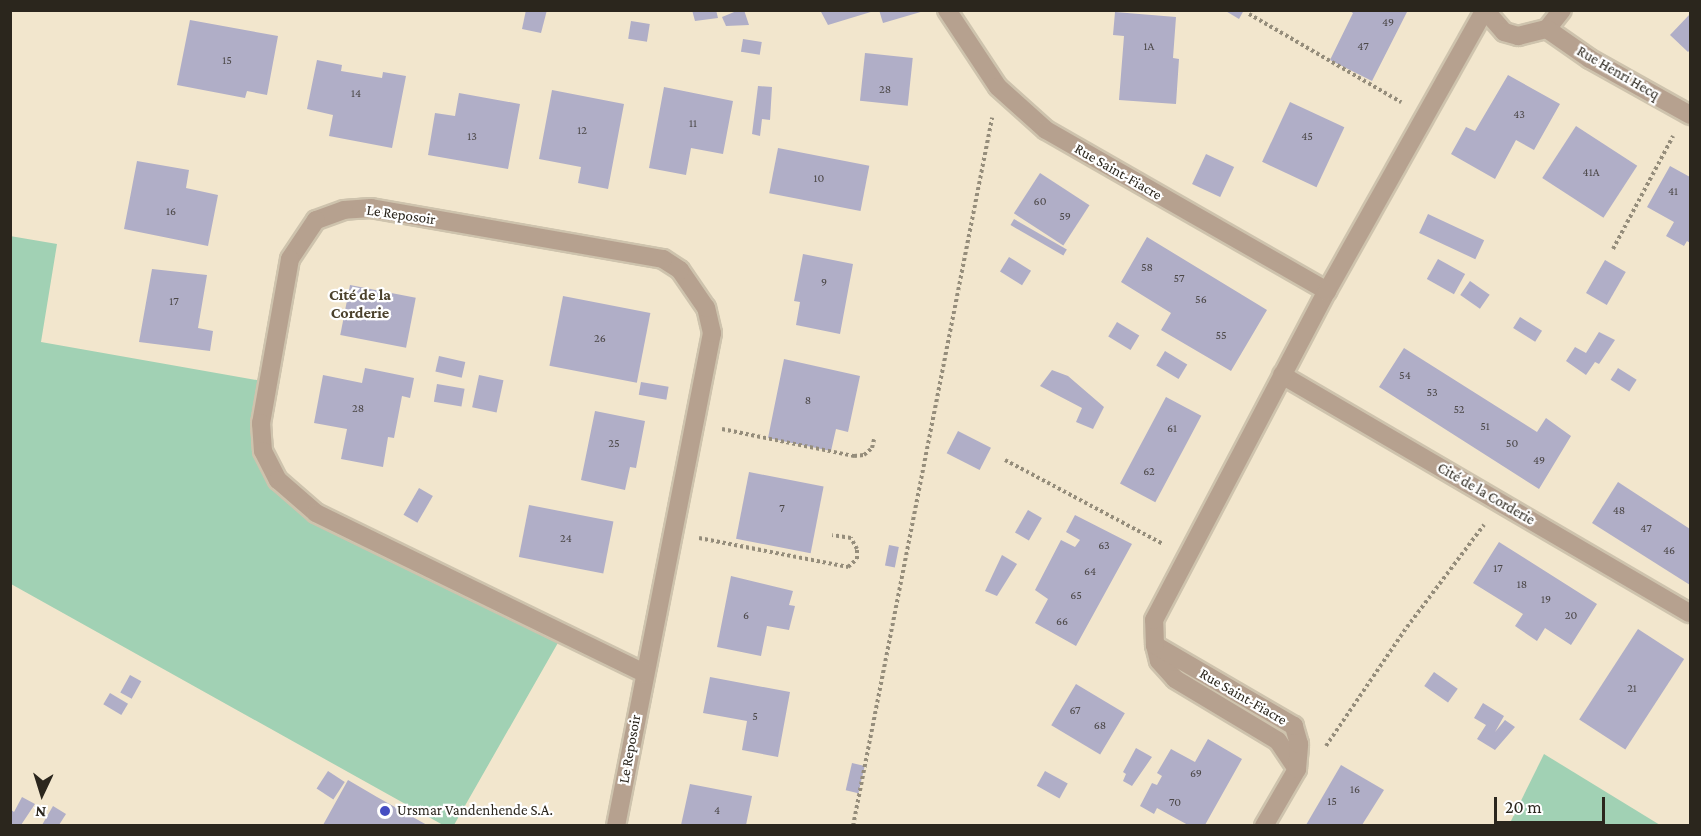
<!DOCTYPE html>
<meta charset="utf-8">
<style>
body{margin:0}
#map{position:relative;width:1701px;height:836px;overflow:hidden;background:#f2e6cd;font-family:"Crimson Pro",serif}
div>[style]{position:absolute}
.green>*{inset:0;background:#a1d1b4}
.building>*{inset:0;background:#b0aec7;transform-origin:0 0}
.path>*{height:4px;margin-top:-2px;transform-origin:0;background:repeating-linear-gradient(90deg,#958d7b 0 3px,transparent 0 6px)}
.roads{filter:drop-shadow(2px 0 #cec3ad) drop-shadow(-2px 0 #cec3ad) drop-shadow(0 2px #cec3ad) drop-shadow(0 -2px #cec3ad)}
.minor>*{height:18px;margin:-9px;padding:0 9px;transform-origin:9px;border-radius:9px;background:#b6a18f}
.dots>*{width:16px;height:16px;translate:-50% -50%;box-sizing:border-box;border:3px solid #fff;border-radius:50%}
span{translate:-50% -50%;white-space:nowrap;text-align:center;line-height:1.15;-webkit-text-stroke:4.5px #fff;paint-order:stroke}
.number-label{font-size:12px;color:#4c4848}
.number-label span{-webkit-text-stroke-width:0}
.street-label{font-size:15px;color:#2b261d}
.poi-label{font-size:15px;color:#2b261d}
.left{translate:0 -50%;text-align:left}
.neighbourhood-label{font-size:16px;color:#4b412c;font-weight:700}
.frame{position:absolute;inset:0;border:12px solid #2b261d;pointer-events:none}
.north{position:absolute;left:12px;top:764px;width:60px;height:60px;-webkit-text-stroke:4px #fff;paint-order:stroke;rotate:184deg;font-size:16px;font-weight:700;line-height:24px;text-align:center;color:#2b261d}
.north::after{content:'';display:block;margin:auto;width:21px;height:27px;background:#2b261d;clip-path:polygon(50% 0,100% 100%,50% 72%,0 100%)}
.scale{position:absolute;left:1494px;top:797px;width:111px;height:27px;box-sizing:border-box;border:3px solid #2b261d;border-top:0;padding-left:8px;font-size:18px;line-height:21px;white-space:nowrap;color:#2b261d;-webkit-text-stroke:4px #fff;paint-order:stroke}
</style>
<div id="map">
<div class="green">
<i style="clip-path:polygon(10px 236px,57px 244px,41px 342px,268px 382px,263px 451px,297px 499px,563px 634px,454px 825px,443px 825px,11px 584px)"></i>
<i style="clip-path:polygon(1544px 754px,1660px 825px,1509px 825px)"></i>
</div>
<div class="building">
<i style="clip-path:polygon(526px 10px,547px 10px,541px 33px,522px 29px)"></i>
<i style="clip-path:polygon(692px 10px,716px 10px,718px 18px,695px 21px)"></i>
<i style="clip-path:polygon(739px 10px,744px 10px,749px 25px,726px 26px,722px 17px)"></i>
<i style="clip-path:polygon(820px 10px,874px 10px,874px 11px,828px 25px)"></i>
<i style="clip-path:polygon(879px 10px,924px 10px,924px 11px,883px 23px)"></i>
<i style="clip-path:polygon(1224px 10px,1244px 10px,1239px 19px)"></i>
<i style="clip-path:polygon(1348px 10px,1408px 10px,1372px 81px,1330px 60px,1353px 13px)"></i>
<i style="clip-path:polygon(1115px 12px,1176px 17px,1173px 58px,1179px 59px,1176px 104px,1119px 100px,1124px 36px,1113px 35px)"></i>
<i style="clip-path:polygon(1690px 14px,1690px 50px,1688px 52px,1670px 35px)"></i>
<i style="clip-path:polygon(190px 20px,278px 36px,267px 95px,247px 91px,245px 98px,177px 85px)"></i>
<i style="left:631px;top:21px;width:19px;height:18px;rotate:9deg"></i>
<i style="left:743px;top:39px;width:19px;height:13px;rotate:9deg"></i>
<i style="left:865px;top:53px;width:48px;height:48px;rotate:6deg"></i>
<i style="clip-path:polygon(317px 60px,342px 65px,341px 71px,382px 78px,383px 72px,406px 76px,392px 148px,329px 136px,333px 115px,307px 109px)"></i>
<i style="clip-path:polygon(1508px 75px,1560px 104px,1534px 150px,1516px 140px,1495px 179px,1451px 154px,1466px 127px,1475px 131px)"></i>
<i style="clip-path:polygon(758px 86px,772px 87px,770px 120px,762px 119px,760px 136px,752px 134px)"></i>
<i style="clip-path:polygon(664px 87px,733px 101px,723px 154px,691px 148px,686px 175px,649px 168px)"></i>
<i style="clip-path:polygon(552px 90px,624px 104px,608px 189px,578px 183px,581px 167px,539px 159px)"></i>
<i style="clip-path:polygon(459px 93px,520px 104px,508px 169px,428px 155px,435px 113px,455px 116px)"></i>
<i style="left:1290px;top:102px;width:60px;height:66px;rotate:25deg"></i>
<i style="left:1576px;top:126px;width:73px;height:62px;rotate:33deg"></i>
<i style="left:778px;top:148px;width:93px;height:46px;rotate:11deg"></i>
<i style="left:1206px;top:154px;width:31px;height:33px;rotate:25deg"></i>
<i style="clip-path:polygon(137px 161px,189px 170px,186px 188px,218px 195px,208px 246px,124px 229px)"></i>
<i style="clip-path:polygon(1670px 166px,1690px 177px,1690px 243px,1687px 241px,1684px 246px,1666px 236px,1674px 222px,1647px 207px)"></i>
<i style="left:1040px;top:173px;width:59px;height:48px;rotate:33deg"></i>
<i style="left:1428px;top:214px;width:62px;height:21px;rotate:25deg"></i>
<i style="left:1014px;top:219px;width:61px;height:7px;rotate:30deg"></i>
<i style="clip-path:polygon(1147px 237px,1267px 310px,1231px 371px,1161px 330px,1171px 313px,1121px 282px)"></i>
<i style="clip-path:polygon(803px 254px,853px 264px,840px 334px,796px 325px,800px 302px,794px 301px)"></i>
<i style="left:1009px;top:257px;width:26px;height:17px;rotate:32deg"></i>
<i style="left:1438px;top:259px;width:31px;height:23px;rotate:29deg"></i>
<i style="left:1605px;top:260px;width:24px;height:38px;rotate:30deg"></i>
<i style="clip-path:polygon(152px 269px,207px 275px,198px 328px,213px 331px,210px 351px,139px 342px)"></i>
<i style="left:1470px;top:281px;width:24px;height:17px;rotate:35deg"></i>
<i style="left:350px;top:285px;width:67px;height:51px;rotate:11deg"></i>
<i style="left:563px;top:296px;width:89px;height:71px;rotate:11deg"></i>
<i style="left:1520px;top:317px;width:26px;height:13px;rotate:32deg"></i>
<i style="left:1117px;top:322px;width:26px;height:17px;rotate:31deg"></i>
<i style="clip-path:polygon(1599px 332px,1615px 340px,1599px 364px,1595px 362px,1586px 375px,1566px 361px,1575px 347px,1586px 353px)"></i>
<i style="clip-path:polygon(1404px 348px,1537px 432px,1546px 418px,1571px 436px,1539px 489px,1379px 387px)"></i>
<i style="left:1165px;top:351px;width:26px;height:17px;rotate:31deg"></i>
<i style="left:439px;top:356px;width:27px;height:16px;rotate:13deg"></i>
<i style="clip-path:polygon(784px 359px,860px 376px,848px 432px,836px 429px,831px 451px,768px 438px)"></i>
<i style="clip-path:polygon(365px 368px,414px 378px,410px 398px,402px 396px,394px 438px,388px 437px,383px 467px,341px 459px,347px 429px,314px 423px,323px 375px,362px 383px)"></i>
<i style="left:1618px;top:368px;width:22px;height:14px;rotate:32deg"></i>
<i style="clip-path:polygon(1052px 370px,1068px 376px,1104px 407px,1093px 429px,1076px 422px,1082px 408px,1040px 386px)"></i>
<i style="left:479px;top:375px;width:25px;height:33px;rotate:12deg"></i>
<i style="left:641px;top:382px;width:28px;height:13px;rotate:10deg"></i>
<i style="left:437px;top:384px;width:28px;height:18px;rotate:10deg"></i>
<i style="left:1166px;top:397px;width:40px;height:98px;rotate:28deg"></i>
<i style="clip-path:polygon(595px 411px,645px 421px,636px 468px,630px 467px,625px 490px,581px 480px)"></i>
<i style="left:958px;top:431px;width:37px;height:25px;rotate:27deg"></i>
<i style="left:749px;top:472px;width:76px;height:68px;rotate:11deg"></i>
<i style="clip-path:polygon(1618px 482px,1690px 529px,1690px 585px,1592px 523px)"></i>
<i style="left:419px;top:488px;width:16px;height:31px;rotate:30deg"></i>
<i style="left:529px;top:505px;width:86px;height:53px;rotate:11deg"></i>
<i style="left:1028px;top:510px;width:16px;height:26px;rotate:30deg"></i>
<i style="clip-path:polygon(1075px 515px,1132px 544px,1076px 646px,1035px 623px,1048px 599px,1035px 590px,1061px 540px,1075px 547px,1080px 540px,1066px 532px)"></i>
<i style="clip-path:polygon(1499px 542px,1597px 604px,1571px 645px,1545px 628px,1537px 641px,1515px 626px,1523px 614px,1473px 583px)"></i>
<i style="left:889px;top:545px;width:10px;height:21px;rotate:11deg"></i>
<i style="clip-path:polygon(1002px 555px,1017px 564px,997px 596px,985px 591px)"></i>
<i style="clip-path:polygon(731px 576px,793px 591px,789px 605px,795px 606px,789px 630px,767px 626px,761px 656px,717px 647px)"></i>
<i style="left:1638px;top:629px;width:55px;height:108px;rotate:33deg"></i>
<i style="left:1434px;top:672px;width:29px;height:17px;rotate:35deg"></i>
<i style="left:130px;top:675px;width:13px;height:20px;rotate:29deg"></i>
<i style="clip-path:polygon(710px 677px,790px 692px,778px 757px,742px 750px,747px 721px,703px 713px)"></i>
<i style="left:1076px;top:684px;width:57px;height:48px;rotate:31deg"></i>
<i style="left:110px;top:693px;width:21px;height:13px;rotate:31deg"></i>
<i style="clip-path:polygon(1483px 703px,1504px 716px,1495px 732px,1505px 720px,1515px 727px,1495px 750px,1477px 739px,1486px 725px,1474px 718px)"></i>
<i style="clip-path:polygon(1208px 739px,1242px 759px,1205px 825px,1188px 825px,1157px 808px,1154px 814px,1140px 806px,1152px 783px,1157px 785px,1162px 776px,1157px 773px,1171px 749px,1195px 762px)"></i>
<i style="clip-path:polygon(1136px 748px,1152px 757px,1132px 786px,1123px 781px,1126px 774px,1123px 772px)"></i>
<i style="left:852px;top:763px;width:13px;height:28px;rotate:13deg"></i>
<i style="clip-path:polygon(1341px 765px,1384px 790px,1362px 825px,1306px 825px)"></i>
<i style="left:328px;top:771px;width:20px;height:21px;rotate:33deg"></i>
<i style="left:1045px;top:771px;width:26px;height:17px;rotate:29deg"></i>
<i style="clip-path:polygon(348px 780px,377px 797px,427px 825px,323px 825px)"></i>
<i style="clip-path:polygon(690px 784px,752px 796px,746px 825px,681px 825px)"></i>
<i style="clip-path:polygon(22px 797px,35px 804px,21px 825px,10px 825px,10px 809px,14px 812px)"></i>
<i style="clip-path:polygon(53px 806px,66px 814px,59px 825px,42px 825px)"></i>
</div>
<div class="path">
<i style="left:1249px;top:14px;width:176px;rotate:30.1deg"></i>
<i style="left:1613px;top:249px;width:128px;rotate:-62deg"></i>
<i style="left:722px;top:429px;width:135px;rotate:11.6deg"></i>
<i style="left:854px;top:456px;width:10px;rotate:-6deg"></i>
<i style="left:864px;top:455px;width:11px;rotate:-41deg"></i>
<i style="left:872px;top:448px;width:9px;rotate:-77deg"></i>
<i style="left:1005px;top:460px;width:179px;rotate:28deg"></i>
<i style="left:699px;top:538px;width:152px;rotate:11deg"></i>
<i style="left:848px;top:567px;width:12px;rotate:-42deg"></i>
<i style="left:857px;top:559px;width:10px;rotate:-90deg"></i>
<i style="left:857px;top:549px;width:13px;rotate:-119deg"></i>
<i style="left:851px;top:538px;width:19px;rotate:-171deg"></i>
<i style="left:1326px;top:746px;width:144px;rotate:-55.8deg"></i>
<i style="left:1407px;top:627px;width:128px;rotate:-53deg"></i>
<i style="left:853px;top:826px;width:722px;rotate:-78.89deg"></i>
</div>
<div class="roads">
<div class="minor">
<i style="left:947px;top:10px;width:92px;rotate:56.5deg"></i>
<i style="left:998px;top:87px;width:64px;rotate:41.9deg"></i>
<i style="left:1046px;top:130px;width:324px;rotate:29.8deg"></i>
<i style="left:1485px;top:10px;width:29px;rotate:49deg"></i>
<i style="left:1504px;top:32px;width:15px;rotate:16deg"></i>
<i style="left:1518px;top:36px;width:30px;rotate:-14deg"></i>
<i style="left:1547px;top:29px;width:24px;rotate:-52deg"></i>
<i style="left:1547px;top:29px;width:52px;rotate:34.9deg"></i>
<i style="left:1590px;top:59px;width:115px;rotate:29.2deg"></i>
<i style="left:1282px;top:375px;width:472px;rotate:30.3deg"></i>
<i style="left:1155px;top:645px;width:16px;rotate:76deg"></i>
<i style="left:1159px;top:661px;width:24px;rotate:48deg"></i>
<i style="left:1175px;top:679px;width:120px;rotate:31deg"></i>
<i style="left:1278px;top:741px;width:34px;rotate:56deg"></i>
<i style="left:616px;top:826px;width:502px;rotate:-78.98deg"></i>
<i style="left:712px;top:333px;width:26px;rotate:-103deg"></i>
<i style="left:706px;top:308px;width:46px;rotate:-124.4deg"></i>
<i style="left:680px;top:270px;width:20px;rotate:-147deg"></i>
<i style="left:663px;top:259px;width:296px;rotate:-170.1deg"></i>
<i style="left:371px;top:208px;width:27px;rotate:176deg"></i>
<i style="left:344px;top:210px;width:30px;rotate:160deg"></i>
<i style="left:316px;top:220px;width:47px;rotate:123.7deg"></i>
<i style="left:290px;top:259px;width:167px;rotate:100deg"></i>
<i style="left:261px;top:423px;width:28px;rotate:86deg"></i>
<i style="left:263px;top:451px;width:33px;rotate:63deg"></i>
<i style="left:278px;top:480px;width:50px;rotate:41deg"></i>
<i style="left:316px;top:513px;width:365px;rotate:26deg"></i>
<i style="left:1264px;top:826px;width:66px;rotate:-59.9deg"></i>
<i style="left:1297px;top:769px;width:25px;rotate:-85deg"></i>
<i style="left:1299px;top:744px;width:19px;rotate:-106deg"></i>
<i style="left:1294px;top:726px;width:161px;rotate:-149.8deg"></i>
<i style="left:1155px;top:645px;width:25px;rotate:-92deg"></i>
<i style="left:1154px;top:620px;width:372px;rotate:-62.3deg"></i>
<i style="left:1327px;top:291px;width:322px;rotate:-60.7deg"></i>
</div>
</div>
<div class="dots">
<i style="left:385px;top:811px;background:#454dc2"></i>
</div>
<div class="number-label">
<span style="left:1388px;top:23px">49</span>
<span style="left:1149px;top:47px">1A</span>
<span style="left:1363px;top:47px">47</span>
<span style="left:227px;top:61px">15</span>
<span style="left:885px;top:90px">28</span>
<span style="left:356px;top:94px">14</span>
<span style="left:1519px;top:115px">43</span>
<span style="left:693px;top:124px">11</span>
<span style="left:582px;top:131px">12</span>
<span style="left:472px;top:137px">13</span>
<span style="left:1307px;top:137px">45</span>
<span style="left:1591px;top:173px">41A</span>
<span style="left:819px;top:179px">10</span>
<span style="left:1673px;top:192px">41</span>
<span style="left:1040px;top:202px">60</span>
<span style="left:171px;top:212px">16</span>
<span style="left:1065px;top:217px">59</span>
<span style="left:1147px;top:268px">58</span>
<span style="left:1179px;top:279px">57</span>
<span style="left:824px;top:283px">9</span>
<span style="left:1201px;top:300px">56</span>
<span style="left:174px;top:302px">17</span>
<span style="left:1221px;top:336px">55</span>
<span style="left:600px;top:339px">26</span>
<span style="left:1405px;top:376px">54</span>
<span style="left:1432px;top:393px">53</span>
<span style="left:808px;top:401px">8</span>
<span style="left:358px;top:409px">28</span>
<span style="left:1459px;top:410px">52</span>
<span style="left:1485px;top:427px">51</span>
<span style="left:1172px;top:429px">61</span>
<span style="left:614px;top:444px">25</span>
<span style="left:1512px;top:444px">50</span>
<span style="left:1539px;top:461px">49</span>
<span style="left:1149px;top:472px">62</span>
<span style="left:782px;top:509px">7</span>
<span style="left:1619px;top:511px">48</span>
<span style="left:1646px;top:529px">47</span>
<span style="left:566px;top:539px">24</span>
<span style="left:1104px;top:546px">63</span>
<span style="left:1669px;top:551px">46</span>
<span style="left:1498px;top:569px">17</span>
<span style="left:1090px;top:572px">64</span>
<span style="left:1522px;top:585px">18</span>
<span style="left:1076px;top:596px">65</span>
<span style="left:1546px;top:600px">19</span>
<span style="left:746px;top:616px">6</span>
<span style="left:1571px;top:616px">20</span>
<span style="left:1062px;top:622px">66</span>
<span style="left:1632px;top:689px">21</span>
<span style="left:1075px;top:711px">67</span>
<span style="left:755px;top:717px">5</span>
<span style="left:1100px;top:726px">68</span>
<span style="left:1196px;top:774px">69</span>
<span style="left:1355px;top:790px">16</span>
<span style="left:1332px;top:802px">15</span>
<span style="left:1175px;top:803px">70</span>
<span style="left:717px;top:811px">4</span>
</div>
<div class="street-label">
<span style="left:1618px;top:73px;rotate:30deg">Rue Henri Hecq</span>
<span style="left:1118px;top:172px;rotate:30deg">Rue Saint-Fiacre</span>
<span style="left:401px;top:215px;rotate:8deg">Le Reposoir</span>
<span style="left:1486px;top:494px;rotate:30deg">Cité de la Corderie</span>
<span style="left:1243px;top:697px;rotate:30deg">Rue Saint-Fiacre</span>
<span style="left:630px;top:749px;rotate:-80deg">Le Reposoir</span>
</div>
<div class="poi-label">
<span class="left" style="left:397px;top:811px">Ursmar Vandenhende S.A.</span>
</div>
<div class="neighbourhood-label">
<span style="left:360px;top:304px">Cité de la<br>Corderie</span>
</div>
<div class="frame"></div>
<div class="north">N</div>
<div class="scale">20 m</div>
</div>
